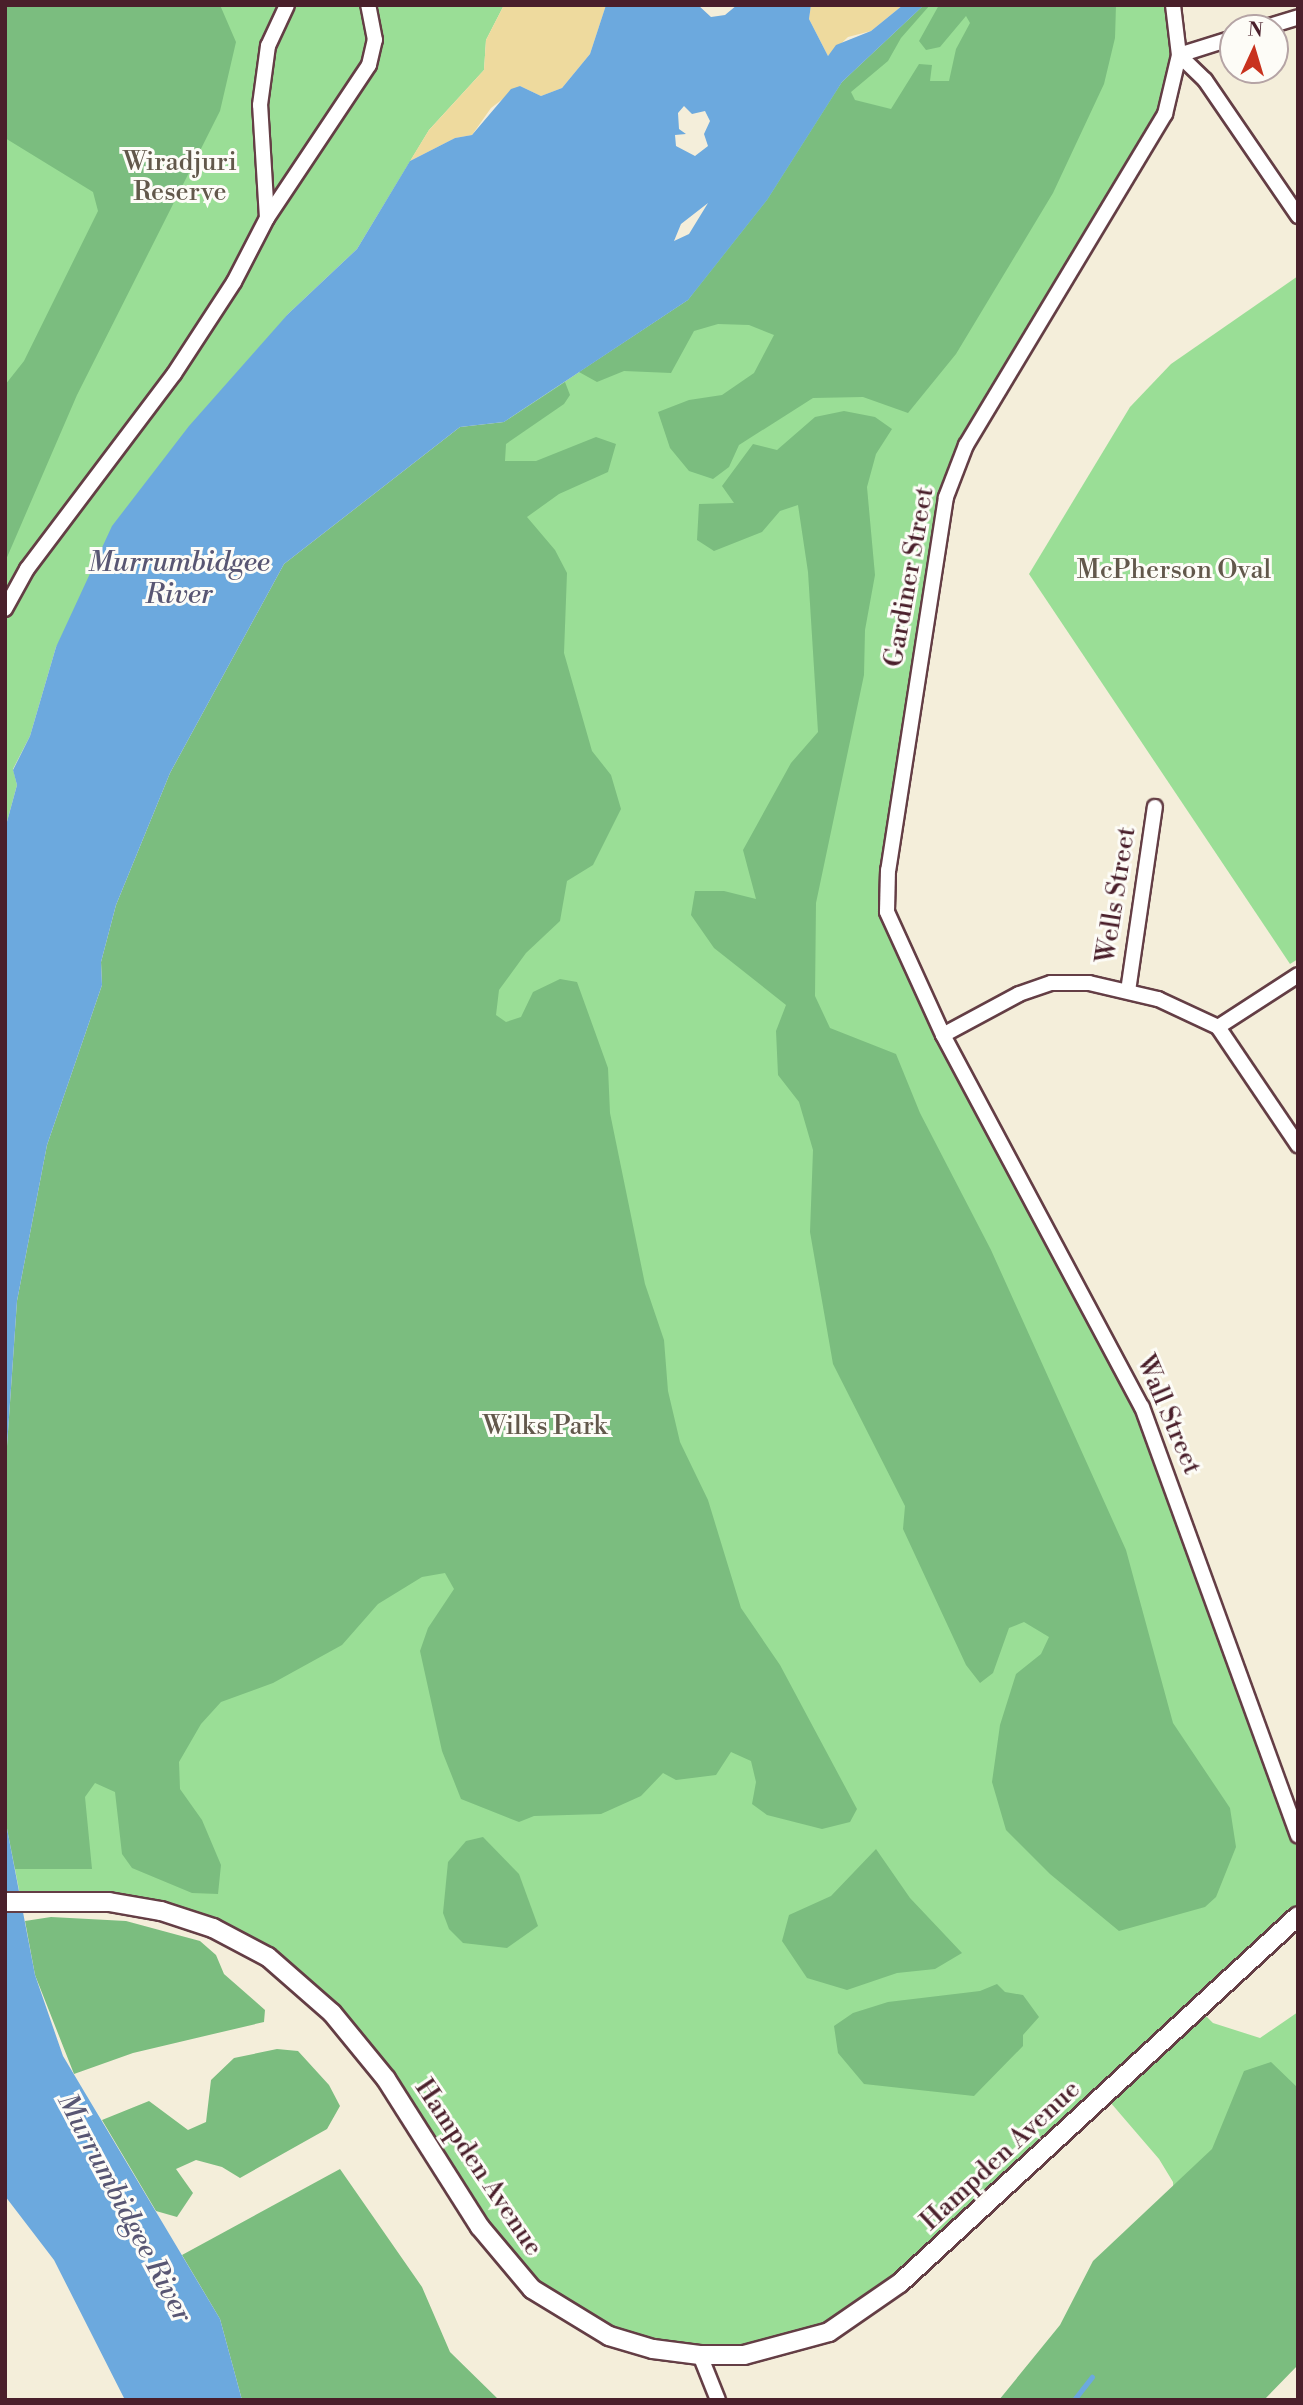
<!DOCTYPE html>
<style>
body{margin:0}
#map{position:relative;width:1303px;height:2405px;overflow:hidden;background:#f4eeda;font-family:"Libre Bodoni",serif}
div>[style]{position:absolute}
.green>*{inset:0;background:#9ade96}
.forest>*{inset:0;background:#7bbd7f}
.sand>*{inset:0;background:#eeda9e}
.water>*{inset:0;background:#6ca9de}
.stream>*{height:4.5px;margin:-2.25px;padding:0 2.25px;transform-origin:2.25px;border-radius:2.25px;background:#6ca9de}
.roads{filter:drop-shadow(2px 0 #643e45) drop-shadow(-2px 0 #643e45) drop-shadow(0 2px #643e45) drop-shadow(0 -2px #643e45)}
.minor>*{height:14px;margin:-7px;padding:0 7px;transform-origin:7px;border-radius:7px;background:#fff}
.major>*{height:18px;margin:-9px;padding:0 9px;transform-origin:9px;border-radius:9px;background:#fff}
span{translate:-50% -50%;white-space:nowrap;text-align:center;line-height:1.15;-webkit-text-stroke:6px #fdfcf7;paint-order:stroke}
.park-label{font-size:26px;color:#62584b}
.street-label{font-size:26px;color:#4a1f2b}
.water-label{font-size:28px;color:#585673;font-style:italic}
.frame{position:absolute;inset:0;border:7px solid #4a1f2b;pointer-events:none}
.north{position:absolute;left:1219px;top:14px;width:70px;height:70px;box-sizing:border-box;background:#fdfcf7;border:2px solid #b5a4a5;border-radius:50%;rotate:4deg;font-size:19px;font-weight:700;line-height:28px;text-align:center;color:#4a1f2b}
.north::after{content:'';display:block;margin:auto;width:24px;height:32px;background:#c8321e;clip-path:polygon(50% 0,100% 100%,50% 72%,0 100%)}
</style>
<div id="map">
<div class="green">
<i style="clip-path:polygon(5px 5px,504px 5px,486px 40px,484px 70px,429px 130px,357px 249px,288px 314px,56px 647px,30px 736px,13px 769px,17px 785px,5px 829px)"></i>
<i style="clip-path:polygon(924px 5px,1173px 5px,1175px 84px,954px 472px,887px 912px,1122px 1367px,1298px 1836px,1298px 1916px,1198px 2008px,1213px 2023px,1260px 2038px,1298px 2012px,1298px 2233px,1174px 2206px,1173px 2182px,1159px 2159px,1104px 2095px,900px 2283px,786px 2347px,653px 2349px,532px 2289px,332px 2013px,213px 1928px,81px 1902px,76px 1892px,20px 1895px,5px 1818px,5px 1475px,504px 422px,688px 300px,842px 82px)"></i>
<i style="clip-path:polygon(1298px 276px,1298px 959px,1290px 964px,1029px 574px,1130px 407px,1171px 364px)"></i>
</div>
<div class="forest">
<i style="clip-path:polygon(5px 5px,220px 5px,236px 42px,220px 111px,77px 395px,5px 562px,5px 385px,24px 361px,98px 211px,93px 192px,5px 138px)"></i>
<i style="clip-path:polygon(924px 5px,930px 5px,901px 38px,888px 61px,851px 92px,855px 100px,891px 109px,919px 64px,932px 65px,930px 81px,949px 81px,956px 49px,970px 23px,966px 16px,940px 47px,926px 50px,919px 41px,939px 5px,1116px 5px,1115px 38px,1104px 84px,1053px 193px,956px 354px,908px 413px,863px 397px,813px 398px,739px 445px,729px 467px,713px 479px,689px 471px,670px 448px,658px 412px,689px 400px,722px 395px,754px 373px,774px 335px,749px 325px,718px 324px,694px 331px,671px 373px,624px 371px,597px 382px,579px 372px,688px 300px,767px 200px,842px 82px)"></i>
<i style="clip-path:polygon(565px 382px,570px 395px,564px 404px,506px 444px,505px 461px,536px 461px,596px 437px,616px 444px,608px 472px,559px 494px,527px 517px,555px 550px,567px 573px,564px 653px,592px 751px,611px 775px,621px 809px,593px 865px,567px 881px,560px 921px,526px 953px,499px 990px,496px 1015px,506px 1022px,521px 1017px,533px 992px,560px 979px,577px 982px,608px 1068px,610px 1113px,645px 1284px,664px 1340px,668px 1391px,680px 1442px,708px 1500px,741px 1608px,780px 1665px,857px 1809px,850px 1822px,822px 1829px,767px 1815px,752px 1804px,756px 1782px,751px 1761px,731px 1752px,716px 1775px,676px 1780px,663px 1773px,641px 1796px,601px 1814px,534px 1816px,519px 1822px,461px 1799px,442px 1751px,420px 1651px,428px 1628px,454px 1589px,445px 1573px,422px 1577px,378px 1604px,342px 1645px,273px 1683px,221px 1702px,201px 1724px,179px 1762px,180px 1789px,202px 1820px,221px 1865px,218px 1894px,192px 1893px,132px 1868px,122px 1854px,115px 1792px,95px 1783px,85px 1797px,92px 1869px,15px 1869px,5px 1818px,5px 1475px,17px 1301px,47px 1145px,102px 985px,101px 962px,116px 905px,170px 773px,284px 564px,460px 427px,504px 422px)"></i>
<i style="clip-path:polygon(844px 411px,875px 417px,892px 429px,876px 454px,867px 487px,875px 575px,865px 630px,864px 675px,816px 903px,815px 996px,830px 1028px,896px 1054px,920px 1113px,991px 1250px,1126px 1550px,1173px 1723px,1230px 1808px,1236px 1847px,1216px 1897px,1205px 1907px,1119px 1931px,1050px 1874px,1006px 1830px,992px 1782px,1000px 1725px,1016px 1674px,1041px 1654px,1049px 1637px,1024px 1622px,1009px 1628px,993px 1673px,980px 1683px,966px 1665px,903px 1529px,905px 1506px,833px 1364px,810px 1232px,813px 1150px,799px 1102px,778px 1075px,776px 1031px,786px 1005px,714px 948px,691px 915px,695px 891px,724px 891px,756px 899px,743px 850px,791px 763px,818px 732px,808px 572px,798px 505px,780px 511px,762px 532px,714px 551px,697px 540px,699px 504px,734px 503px,722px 486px,753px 444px,777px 450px,815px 417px)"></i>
<i style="clip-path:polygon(483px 1837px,519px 1874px,538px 1926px,507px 1948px,463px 1943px,449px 1929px,443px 1913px,448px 1862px,466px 1841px)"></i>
<i style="clip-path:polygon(876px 1849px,910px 1898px,962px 1953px,935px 1969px,897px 1973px,847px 1990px,807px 1978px,782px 1941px,789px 1915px,831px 1896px)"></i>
<i style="clip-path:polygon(51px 1917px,126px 1921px,200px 1941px,216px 1955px,224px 1974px,265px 2010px,264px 2022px,133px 2053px,74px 2074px,35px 1975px,25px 1921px)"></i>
<i style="clip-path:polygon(997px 1984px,1005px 1992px,1023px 1995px,1039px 2017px,1023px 2035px,1023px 2046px,974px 2096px,864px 2084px,838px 2053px,834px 2026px,853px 2013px,888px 2002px,980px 1991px)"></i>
<i style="clip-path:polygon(277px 2049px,298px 2051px,329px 2085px,340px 2106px,327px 2129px,240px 2178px,222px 2167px,196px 2160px,176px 2169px,193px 2193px,177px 2217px,156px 2211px,102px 2120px,149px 2101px,188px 2130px,206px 2122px,211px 2080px,234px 2058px)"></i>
<i style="clip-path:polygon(1271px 2062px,1298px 2088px,1298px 2365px,1264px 2400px,999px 2400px,1060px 2325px,1093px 2261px,1212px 2149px,1244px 2071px)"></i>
<i style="clip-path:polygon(340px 2169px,422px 2287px,450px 2352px,499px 2400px,242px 2400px,220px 2319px,182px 2255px)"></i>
</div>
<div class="sand">
<i style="clip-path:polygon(504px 5px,606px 5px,590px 54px,562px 88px,541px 96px,520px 86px,491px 108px,472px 135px,455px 138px,410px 161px,429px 130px,484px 70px,486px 40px)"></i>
<i style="clip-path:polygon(811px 5px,903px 5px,871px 31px,848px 37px,828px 56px,809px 19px)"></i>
</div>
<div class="water">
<i style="clip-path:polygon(evenodd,606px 5px,698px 5px,711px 17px,725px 15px,737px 5px,811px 5px,809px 19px,828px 56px,836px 45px,871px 31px,903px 5px,924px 5px,842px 82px,767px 200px,688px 300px,504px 422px,460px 427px,284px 564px,170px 773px,116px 905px,101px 962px,102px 985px,47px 1145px,17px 1301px,5px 1475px,5px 829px,17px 785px,13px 770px,30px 736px,56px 647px,112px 526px,189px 426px,288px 314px,357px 249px,410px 161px,455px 138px,472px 135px,511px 89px,520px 86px,541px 96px,562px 88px,590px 54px,606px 5px,684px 106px,692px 114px,705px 111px,710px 121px,704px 134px,708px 146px,695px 156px,676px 146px,675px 135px,686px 134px,679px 129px,678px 113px,684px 106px,606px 5px,708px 203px,689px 234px,674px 241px,681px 224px,708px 203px)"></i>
<i style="clip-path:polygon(5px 1818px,35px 1975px,63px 2056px,220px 2319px,242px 2400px,125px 2400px,54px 2260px,5px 2196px)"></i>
</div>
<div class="stream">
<i style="left:1074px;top:2400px;width:29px;rotate:-52deg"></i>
</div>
<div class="roads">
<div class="minor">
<i style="left:1173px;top:5px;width:50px;rotate:83.2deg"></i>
<i style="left:1179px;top:55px;width:61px;rotate:103.3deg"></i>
<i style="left:1165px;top:114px;width:386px;rotate:121deg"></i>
<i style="left:966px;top:445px;width:56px;rotate:111deg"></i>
<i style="left:946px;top:497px;width:377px;rotate:98.8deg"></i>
<i style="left:888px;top:870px;width:42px;rotate:91.4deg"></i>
<i style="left:887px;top:912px;width:135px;rotate:65.5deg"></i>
<i style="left:943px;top:1035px;width:422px;rotate:61.9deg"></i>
<i style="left:1142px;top:1407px;width:456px;rotate:70deg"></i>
<i style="left:1263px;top:28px;width:37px;rotate:-17deg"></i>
<i style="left:1179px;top:55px;width:36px;rotate:44deg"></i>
<i style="left:1205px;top:80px;width:165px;rotate:55.6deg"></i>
<i style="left:1179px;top:55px;width:57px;rotate:-17.5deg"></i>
<i style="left:267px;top:218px;width:113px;rotate:-93.5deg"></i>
<i style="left:260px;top:105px;width:60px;rotate:-82.3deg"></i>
<i style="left:268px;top:46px;width:45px;rotate:-65.1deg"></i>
<i style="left:5px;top:609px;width:46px;rotate:-61.2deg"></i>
<i style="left:27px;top:569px;width:244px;rotate:-53deg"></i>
<i style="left:174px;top:374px;width:110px;rotate:-56.9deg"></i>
<i style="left:234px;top:282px;width:72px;rotate:-62.7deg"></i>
<i style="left:267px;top:218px;width:184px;rotate:-56.3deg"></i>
<i style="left:369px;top:65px;width:26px;rotate:-77deg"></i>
<i style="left:375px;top:40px;width:36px;rotate:-101deg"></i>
<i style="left:1128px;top:991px;width:186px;rotate:-81.7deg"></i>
<i style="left:1218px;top:1027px;width:95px;rotate:-33deg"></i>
<i style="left:943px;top:1035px;width:86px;rotate:-28.3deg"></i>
<i style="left:1019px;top:994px;width:34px;rotate:-19deg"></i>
<i style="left:1051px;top:983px;width:38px"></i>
<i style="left:1089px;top:983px;width:71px;rotate:13.1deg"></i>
<i style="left:1158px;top:999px;width:66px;rotate:25deg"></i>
<i style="left:1218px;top:1027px;width:143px;rotate:55.9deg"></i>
<i style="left:700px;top:2355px;width:48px;rotate:68.2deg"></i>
</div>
<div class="major">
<i style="left:5px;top:1902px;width:104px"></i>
<i style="left:109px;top:1902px;width:53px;rotate:9.8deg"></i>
<i style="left:161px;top:1911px;width:55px;rotate:18.1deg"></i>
<i style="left:213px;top:1928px;width:62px;rotate:27.8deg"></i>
<i style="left:268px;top:1957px;width:85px;rotate:41.2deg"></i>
<i style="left:332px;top:2013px;width:85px;rotate:50.7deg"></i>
<i style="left:386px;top:2079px;width:175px;rotate:57.6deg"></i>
<i style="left:480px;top:2227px;width:81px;rotate:50deg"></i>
<i style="left:532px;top:2289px;width:90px;rotate:31.4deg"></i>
<i style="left:609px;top:2336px;width:46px;rotate:16.5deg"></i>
<i style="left:653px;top:2349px;width:47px;rotate:7.3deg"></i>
<i style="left:700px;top:2355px;width:44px"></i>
<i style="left:744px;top:2355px;width:88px;rotate:-15.1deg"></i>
<i style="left:829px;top:2332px;width:86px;rotate:-34.6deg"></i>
<i style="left:900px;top:2283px;width:541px;rotate:-42.68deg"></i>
</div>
</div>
<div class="park-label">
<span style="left:180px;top:178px">Wiradjuri<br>Reserve</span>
<span style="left:1174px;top:571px">McPherson Oval</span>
<span style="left:545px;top:1427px">Wilks Park</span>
</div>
<div class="street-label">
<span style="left:910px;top:577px;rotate:-80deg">Gardiner Street</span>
<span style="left:1117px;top:895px;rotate:-81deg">Wells Street</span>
<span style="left:1168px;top:1415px;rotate:67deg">Wall Street</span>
<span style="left:1001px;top:2156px;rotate:-43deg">Hampden Avenue</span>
<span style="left:478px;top:2168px;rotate:56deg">Hampden Avenue</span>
</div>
<div class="water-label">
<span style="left:179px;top:579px">Murrumbidgee<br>River</span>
<span style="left:124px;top:2208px;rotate:62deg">Murrumbidgee River</span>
</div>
<div class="frame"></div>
<div class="north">N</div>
</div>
